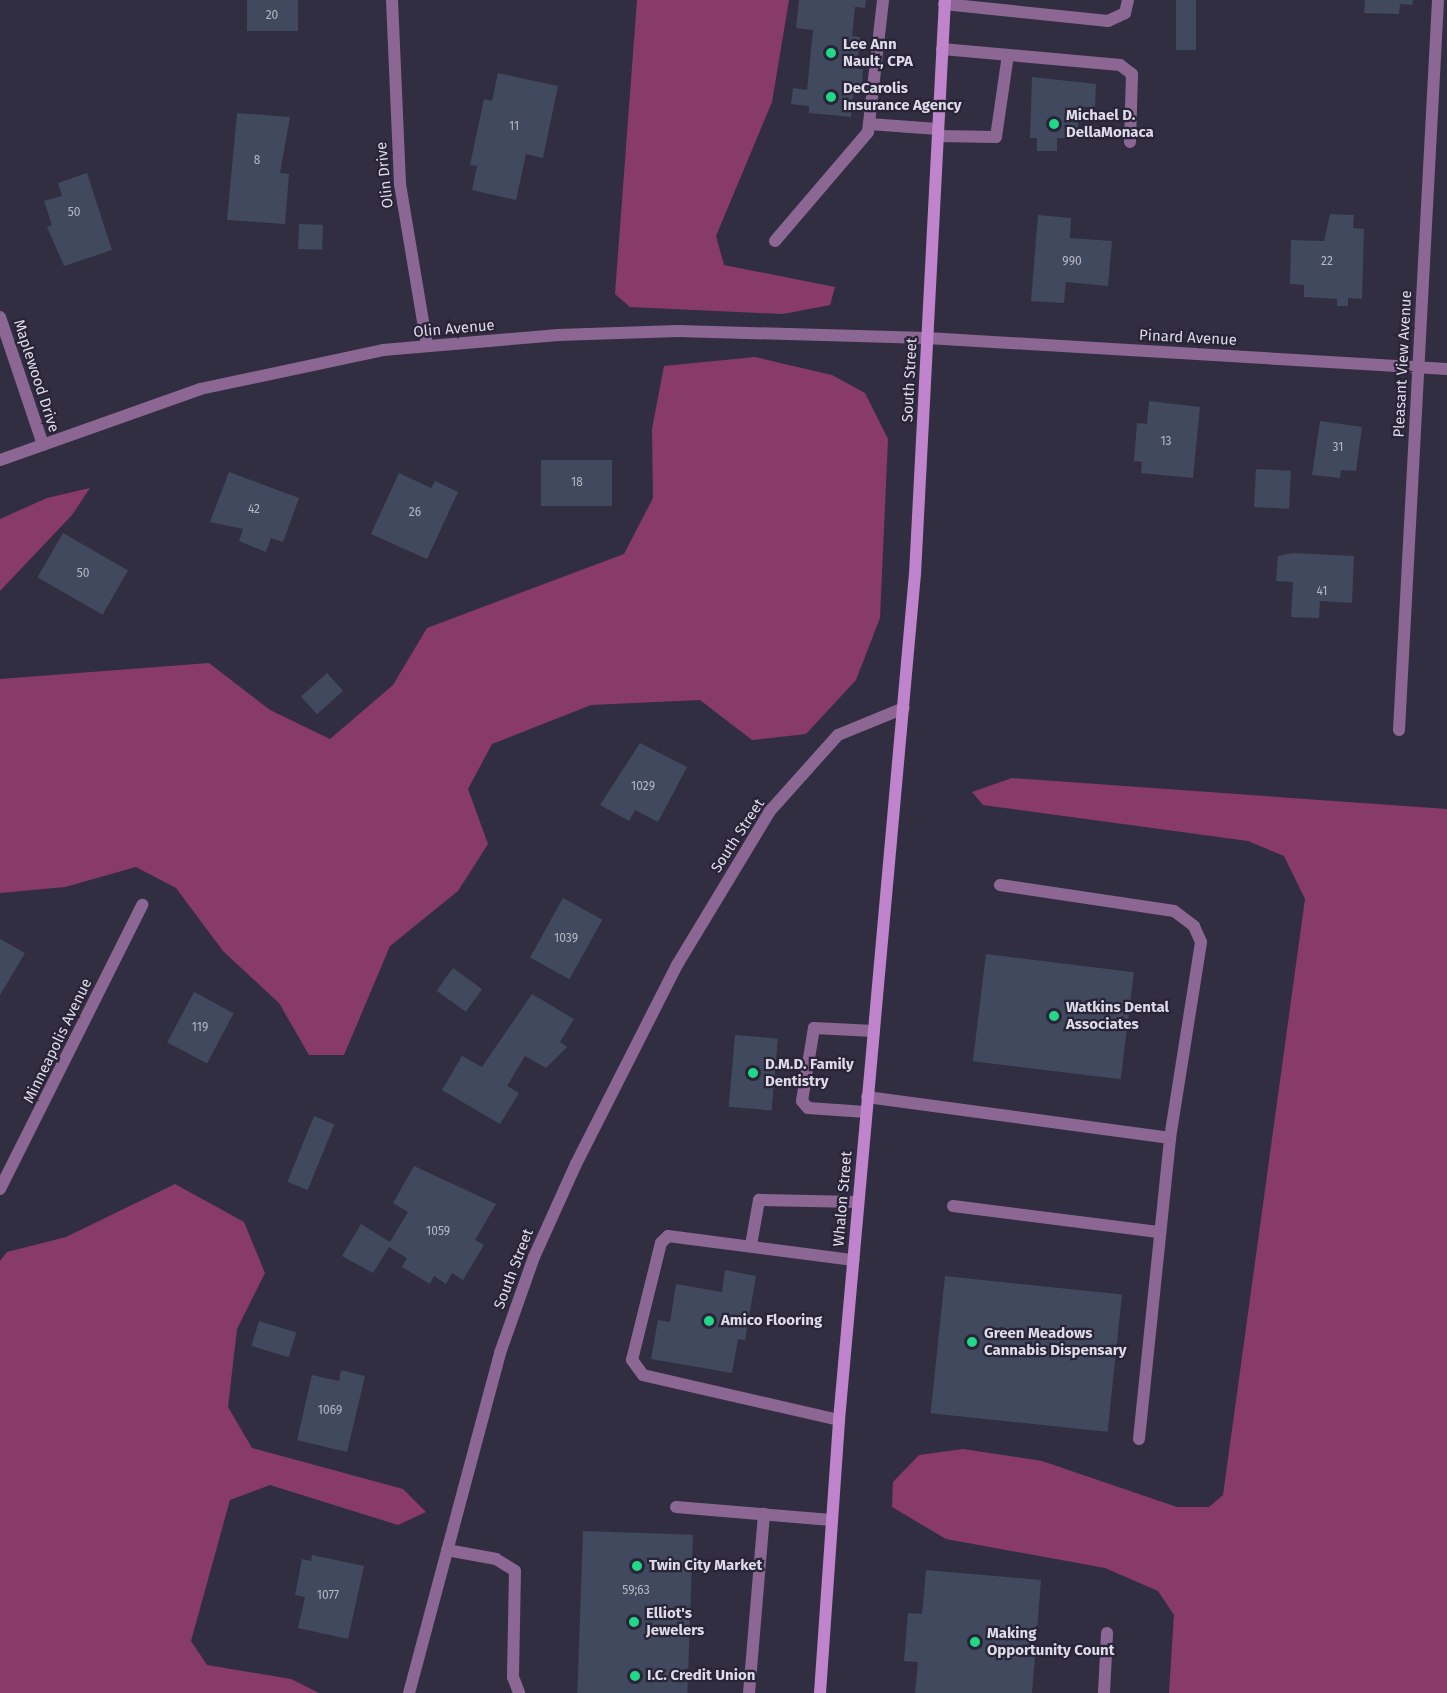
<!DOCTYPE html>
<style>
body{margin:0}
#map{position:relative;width:1447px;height:1693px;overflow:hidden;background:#322e42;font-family:"Fira Sans",sans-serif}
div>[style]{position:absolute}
.forest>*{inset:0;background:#883b66}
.building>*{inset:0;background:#40495d;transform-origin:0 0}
.service>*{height:12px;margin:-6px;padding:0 6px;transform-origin:6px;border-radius:6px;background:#8c6794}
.minor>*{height:12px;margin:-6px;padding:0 6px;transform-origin:6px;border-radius:6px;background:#8c6794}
.tertiary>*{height:12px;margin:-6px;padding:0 6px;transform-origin:6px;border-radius:6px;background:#8c6794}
.secondary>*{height:12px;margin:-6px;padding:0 6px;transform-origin:6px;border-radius:6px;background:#bf84cb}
.dots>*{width:16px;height:16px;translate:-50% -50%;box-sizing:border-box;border:3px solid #292438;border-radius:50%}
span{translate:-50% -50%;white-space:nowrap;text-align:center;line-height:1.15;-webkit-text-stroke:4.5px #292438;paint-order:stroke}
.number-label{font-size:12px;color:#b6b7c6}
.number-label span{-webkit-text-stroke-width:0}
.poi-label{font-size:15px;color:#dedce9;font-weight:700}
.left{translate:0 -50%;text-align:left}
.street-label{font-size:15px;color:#dedce9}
</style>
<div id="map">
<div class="forest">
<i style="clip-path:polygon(637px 0,789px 0,772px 102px,716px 236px,724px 265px,835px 287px,830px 305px,783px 314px,630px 307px,615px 294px)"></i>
<i style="clip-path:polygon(755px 357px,832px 375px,865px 393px,888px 439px,880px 618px,856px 680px,806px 734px,752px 740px,700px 700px,591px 705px,492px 744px,468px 789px,488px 844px,458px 891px,390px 946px,344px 1055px,309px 1055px,279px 1003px,223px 951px,176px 888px,136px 867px,65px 887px,0 893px,0 679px,209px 663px,270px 710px,330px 739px,393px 685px,427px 628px,624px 554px,653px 498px,652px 429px,664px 366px)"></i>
<i style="clip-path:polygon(90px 488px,72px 515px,0 591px,0 519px,47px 498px)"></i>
<i style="clip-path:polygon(1012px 778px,1447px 809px,1447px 1693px,1169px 1693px,1174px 1615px,1158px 1591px,1105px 1568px,946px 1539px,892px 1507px,893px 1482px,919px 1455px,963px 1449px,1042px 1461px,1177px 1507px,1209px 1507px,1223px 1495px,1305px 899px,1284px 856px,1248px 841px,983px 805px,972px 792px)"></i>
<i style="clip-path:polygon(175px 1184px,244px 1222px,265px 1273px,237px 1329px,228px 1407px,252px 1448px,403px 1489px,426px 1512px,398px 1525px,270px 1485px,230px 1500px,191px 1641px,207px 1665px,291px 1679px,319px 1693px,0 1693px,0 1261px,7px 1252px,66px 1237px)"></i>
</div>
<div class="building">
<i style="left:247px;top:0;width:51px;height:31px"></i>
<i style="clip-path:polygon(799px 0,866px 0,865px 8px,855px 7px,852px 36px,860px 37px,857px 69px,863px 69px,862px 84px,854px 83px,851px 117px,809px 113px,809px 106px,791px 104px,793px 88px,807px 90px,813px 30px,796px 28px)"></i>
<i style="left:1176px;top:0;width:20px;height:50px"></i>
<i style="clip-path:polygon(1365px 0,1413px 0,1412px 5px,1400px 4px,1399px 14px,1364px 13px)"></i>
<i style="clip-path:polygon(498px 73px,558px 86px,543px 158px,526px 154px,516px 200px,472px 190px,477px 166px,470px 165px,484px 99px,492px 101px)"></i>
<i style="clip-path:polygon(1032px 77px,1096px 84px,1095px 107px,1078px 107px,1078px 139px,1057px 138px,1057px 151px,1037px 151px,1037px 138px,1030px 138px)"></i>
<i style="clip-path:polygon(237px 113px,290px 117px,280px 173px,289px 174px,285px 224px,227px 220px)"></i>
<i style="clip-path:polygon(87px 173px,112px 250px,64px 266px,47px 227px,52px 225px,44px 201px,62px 196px,58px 183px)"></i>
<i style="clip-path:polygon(1330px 214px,1354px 215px,1353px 228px,1364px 229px,1362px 299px,1348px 298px,1348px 306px,1337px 306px,1337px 299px,1304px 297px,1304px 285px,1290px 284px,1291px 240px,1324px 241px)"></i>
<i style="clip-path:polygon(1038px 215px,1071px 218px,1070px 238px,1112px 241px,1108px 286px,1066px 282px,1064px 303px,1031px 301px)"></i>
<i style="left:299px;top:224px;width:24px;height:25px;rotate:2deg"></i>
<i style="clip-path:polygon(1149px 401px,1200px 407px,1193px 478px,1141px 473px,1142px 462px,1134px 461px,1137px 423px,1147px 424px)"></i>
<i style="clip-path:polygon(1320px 421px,1362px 427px,1356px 471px,1341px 470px,1340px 478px,1312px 475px)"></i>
<i style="left:541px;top:460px;width:71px;height:46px"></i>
<i style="left:1256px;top:469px;width:35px;height:38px;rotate:3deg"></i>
<i style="clip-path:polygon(229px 472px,299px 498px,283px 542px,271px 538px,266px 552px,239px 541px,243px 529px,210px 522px)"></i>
<i style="clip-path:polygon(399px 473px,431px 488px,435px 481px,458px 492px,427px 559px,371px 534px)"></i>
<i style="left:63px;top:533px;width:75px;height:51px;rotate:30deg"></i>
<i style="clip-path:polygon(1293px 553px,1354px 556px,1352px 603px,1320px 601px,1319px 618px,1291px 617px,1293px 582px,1276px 581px,1278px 556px)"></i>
<i style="left:327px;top:673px;width:24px;height:35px;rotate:48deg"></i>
<i style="clip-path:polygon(640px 743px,687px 767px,658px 822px,635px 810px,629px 821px,600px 805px)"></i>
<i style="left:563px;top:898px;width:45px;height:68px;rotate:29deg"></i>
<i style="clip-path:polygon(0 939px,25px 953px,0 995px)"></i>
<i style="left:986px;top:954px;width:149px;height:108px;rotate:7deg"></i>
<i style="left:453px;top:968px;width:36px;height:28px;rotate:36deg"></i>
<i style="left:194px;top:992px;width:45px;height:57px;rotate:28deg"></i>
<i style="clip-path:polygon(532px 994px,574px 1019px,560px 1042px,567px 1047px,546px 1068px,525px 1056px,507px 1086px,519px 1093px,500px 1124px,442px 1090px,462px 1056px,482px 1067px)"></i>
<i style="left:735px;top:1035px;width:43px;height:72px;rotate:5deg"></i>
<i style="left:314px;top:1116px;width:22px;height:71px;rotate:22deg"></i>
<i style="clip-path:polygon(414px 1166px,496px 1204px,475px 1240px,484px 1245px,463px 1280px,452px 1273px,446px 1284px,434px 1276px,430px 1284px,402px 1267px,407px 1258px,389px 1247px,373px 1273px,342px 1256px,361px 1224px,390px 1242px,408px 1212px,393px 1203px)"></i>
<i style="clip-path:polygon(725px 1270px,756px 1276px,745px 1340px,738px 1339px,732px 1373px,651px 1359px,658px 1320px,670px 1322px,676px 1284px,722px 1292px)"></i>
<i style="left:945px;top:1276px;width:178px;height:138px;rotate:6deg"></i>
<i style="left:259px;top:1321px;width:39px;height:26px;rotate:17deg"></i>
<i style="clip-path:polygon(341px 1370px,365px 1376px,347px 1452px,297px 1440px,312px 1375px,339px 1381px)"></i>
<i style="left:583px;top:1531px;width:110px;height:162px;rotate:2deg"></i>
<i style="clip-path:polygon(312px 1555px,364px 1566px,348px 1639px,298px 1628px,305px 1597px,295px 1595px,302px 1559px,311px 1561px)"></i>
<i style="clip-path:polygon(926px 1570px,1041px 1580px,1032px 1693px,915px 1693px,918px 1662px,904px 1661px,908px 1613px,922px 1614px)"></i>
</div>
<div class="service">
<i style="left:944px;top:4px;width:165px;rotate:5.9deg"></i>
<i style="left:1108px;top:21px;width:19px;rotate:-25deg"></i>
<i style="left:1125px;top:13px;width:13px;rotate:-77deg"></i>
<i style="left:942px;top:49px;width:179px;rotate:5.1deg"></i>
<i style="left:1120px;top:65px;width:15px;rotate:37deg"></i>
<i style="left:1132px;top:74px;width:68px;rotate:91.7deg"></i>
<i style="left:869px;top:124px;width:69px;rotate:4.1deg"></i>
<i style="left:938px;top:136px;width:58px;rotate:1deg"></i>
<i style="left:996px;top:137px;width:83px;rotate:-81.7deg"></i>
<i style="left:775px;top:241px;width:143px;rotate:-49.5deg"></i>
<i style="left:868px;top:132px;width:133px;rotate:-83.5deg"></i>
<i style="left:867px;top:1097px;width:306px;rotate:7.7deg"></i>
<i style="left:1170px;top:1138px;width:198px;rotate:-81deg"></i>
<i style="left:1201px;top:942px;width:17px;rotate:-114deg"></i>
<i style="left:1194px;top:926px;width:25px;rotate:-143deg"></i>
<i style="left:1174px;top:911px;width:176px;rotate:-171.5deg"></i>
<i style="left:866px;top:1112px;width:58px;rotate:-176.1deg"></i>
<i style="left:808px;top:1108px;width:9px;rotate:-131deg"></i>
<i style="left:802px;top:1101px;width:74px;rotate:-80.7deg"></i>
<i style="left:814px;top:1028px;width:60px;rotate:2.9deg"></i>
<i style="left:953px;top:1206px;width:209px;rotate:7.2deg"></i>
<i style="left:751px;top:1245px;width:46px;rotate:-79.9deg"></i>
<i style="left:759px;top:1200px;width:99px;rotate:1.2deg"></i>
<i style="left:839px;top:1420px;width:201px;rotate:-167.1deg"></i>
<i style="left:643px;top:1375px;width:19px;rotate:-126deg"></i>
<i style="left:632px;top:1360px;width:121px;rotate:-76.1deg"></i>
<i style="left:661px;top:1243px;width:10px;rotate:-45deg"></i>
<i style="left:668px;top:1236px;width:187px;rotate:7.4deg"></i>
<i style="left:1139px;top:1439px;width:303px;rotate:-84.1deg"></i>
<i style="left:676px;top:1507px;width:156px;rotate:4.8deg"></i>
<i style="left:447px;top:1550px;width:50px;rotate:10.4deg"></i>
<i style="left:496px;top:1559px;width:22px;rotate:32deg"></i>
<i style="left:515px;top:1571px;width:106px;rotate:91.1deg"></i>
<i style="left:513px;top:1677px;width:17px;rotate:69deg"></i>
<i style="left:749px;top:1693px;width:180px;rotate:-85.2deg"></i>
<i style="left:1104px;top:1693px;width:60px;rotate:-87.1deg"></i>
</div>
<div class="minor">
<i style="left:392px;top:0;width:184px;rotate:87.5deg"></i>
<i style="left:400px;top:184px;width:163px;rotate:80.5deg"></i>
<i style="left:0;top:317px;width:135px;rotate:71.4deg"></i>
<i style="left:0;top:460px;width:212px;rotate:-19.5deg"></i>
<i style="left:200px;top:389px;width:187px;rotate:-12deg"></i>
<i style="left:383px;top:350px;width:176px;rotate:-4.9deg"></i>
<i style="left:558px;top:335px;width:120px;rotate:-1.9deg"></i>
<i style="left:678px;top:331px;width:249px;rotate:1.6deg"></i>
<i style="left:927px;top:338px;width:521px;rotate:3.41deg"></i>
<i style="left:1399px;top:730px;width:731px;rotate:-86.94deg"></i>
<i style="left:0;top:1189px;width:318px;rotate:-63.4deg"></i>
</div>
<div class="tertiary">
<i style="left:409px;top:1693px;width:352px;rotate:-75deg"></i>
<i style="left:500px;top:1353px;width:102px;rotate:-70.5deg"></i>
<i style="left:534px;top:1257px;width:102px;rotate:-65.7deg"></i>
<i style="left:576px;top:1164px;width:223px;rotate:-63.1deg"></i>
<i style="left:677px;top:965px;width:180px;rotate:-58.9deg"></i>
<i style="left:770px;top:811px;width:102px;rotate:-48.2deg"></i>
<i style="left:838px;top:735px;width:71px;rotate:-22.2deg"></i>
</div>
<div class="secondary">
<i style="left:820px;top:1693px;width:274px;rotate:-86deg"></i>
<i style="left:839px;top:1420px;width:849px;rotate:-84.87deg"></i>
<i style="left:915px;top:574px;width:575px;rotate:-87.01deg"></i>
</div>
<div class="dots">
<i style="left:831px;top:53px;background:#21d887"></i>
<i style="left:831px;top:97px;background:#21d887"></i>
<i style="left:1054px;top:124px;background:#21d887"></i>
<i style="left:1054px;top:1016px;background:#21d887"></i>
<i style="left:753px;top:1073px;background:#21d887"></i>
<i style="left:709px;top:1321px;background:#21d887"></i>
<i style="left:972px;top:1342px;background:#21d887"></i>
<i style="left:637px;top:1566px;background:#21d887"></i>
<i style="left:634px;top:1622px;background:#21d887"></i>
<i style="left:975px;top:1642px;background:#21d887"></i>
<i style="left:635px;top:1676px;background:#21d887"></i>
</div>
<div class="number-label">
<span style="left:272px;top:16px">20</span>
<span style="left:514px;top:127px">11</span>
<span style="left:257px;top:161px">8</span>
<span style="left:74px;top:213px">50</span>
<span style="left:1072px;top:262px">990</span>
<span style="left:1327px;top:262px">22</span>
<span style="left:1166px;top:442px">13</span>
<span style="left:1338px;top:448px">31</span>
<span style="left:577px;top:483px">18</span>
<span style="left:254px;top:510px">42</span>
<span style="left:415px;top:513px">26</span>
<span style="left:83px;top:574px">50</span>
<span style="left:1322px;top:592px">41</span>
<span style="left:643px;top:787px">1029</span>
<span style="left:566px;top:939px">1039</span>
<span style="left:200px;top:1028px">119</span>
<span style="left:438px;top:1232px">1059</span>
<span style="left:330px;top:1411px">1069</span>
<span style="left:636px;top:1591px">59;63</span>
<span style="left:328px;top:1596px">1077</span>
</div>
<div class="poi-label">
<span class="left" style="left:843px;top:53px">Lee Ann<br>Nault, CPA</span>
<span class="left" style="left:843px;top:97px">DeCarolis<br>Insurance Agency</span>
<span class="left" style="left:1066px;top:124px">Michael D.<br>DellaMonaca</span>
<span class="left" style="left:1066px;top:1016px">Watkins Dental<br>Associates</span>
<span class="left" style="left:765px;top:1073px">D.M.D. Family<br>Dentistry</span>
<span class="left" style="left:721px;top:1321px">Amico Flooring</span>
<span class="left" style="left:984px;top:1342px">Green Meadows<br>Cannabis Dispensary</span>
<span class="left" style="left:649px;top:1566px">Twin City Market</span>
<span class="left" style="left:646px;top:1622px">Elliot's<br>Jewelers</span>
<span class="left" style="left:987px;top:1642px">Making<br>Opportunity Count</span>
<span class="left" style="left:647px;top:1676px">I.C. Credit Union</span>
</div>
<div class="street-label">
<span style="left:385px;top:175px;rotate:-96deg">Olin Drive</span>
<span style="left:454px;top:329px;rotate:-5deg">Olin Avenue</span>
<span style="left:1188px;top:338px;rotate:3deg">Pinard Avenue</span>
<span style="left:1403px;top:364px;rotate:-87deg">Pleasant View Avenue</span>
<span style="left:36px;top:376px;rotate:72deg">Maplewood Drive</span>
<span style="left:910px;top:380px;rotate:-87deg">South Street</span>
<span style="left:738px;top:836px;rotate:-57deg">South Street</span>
<span style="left:58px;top:1041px;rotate:-64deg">Minneapolis Avenue</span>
<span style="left:843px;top:1199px;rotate:-85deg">Whalon Street</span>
<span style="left:514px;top:1269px;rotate:-69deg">South Street</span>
</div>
</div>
